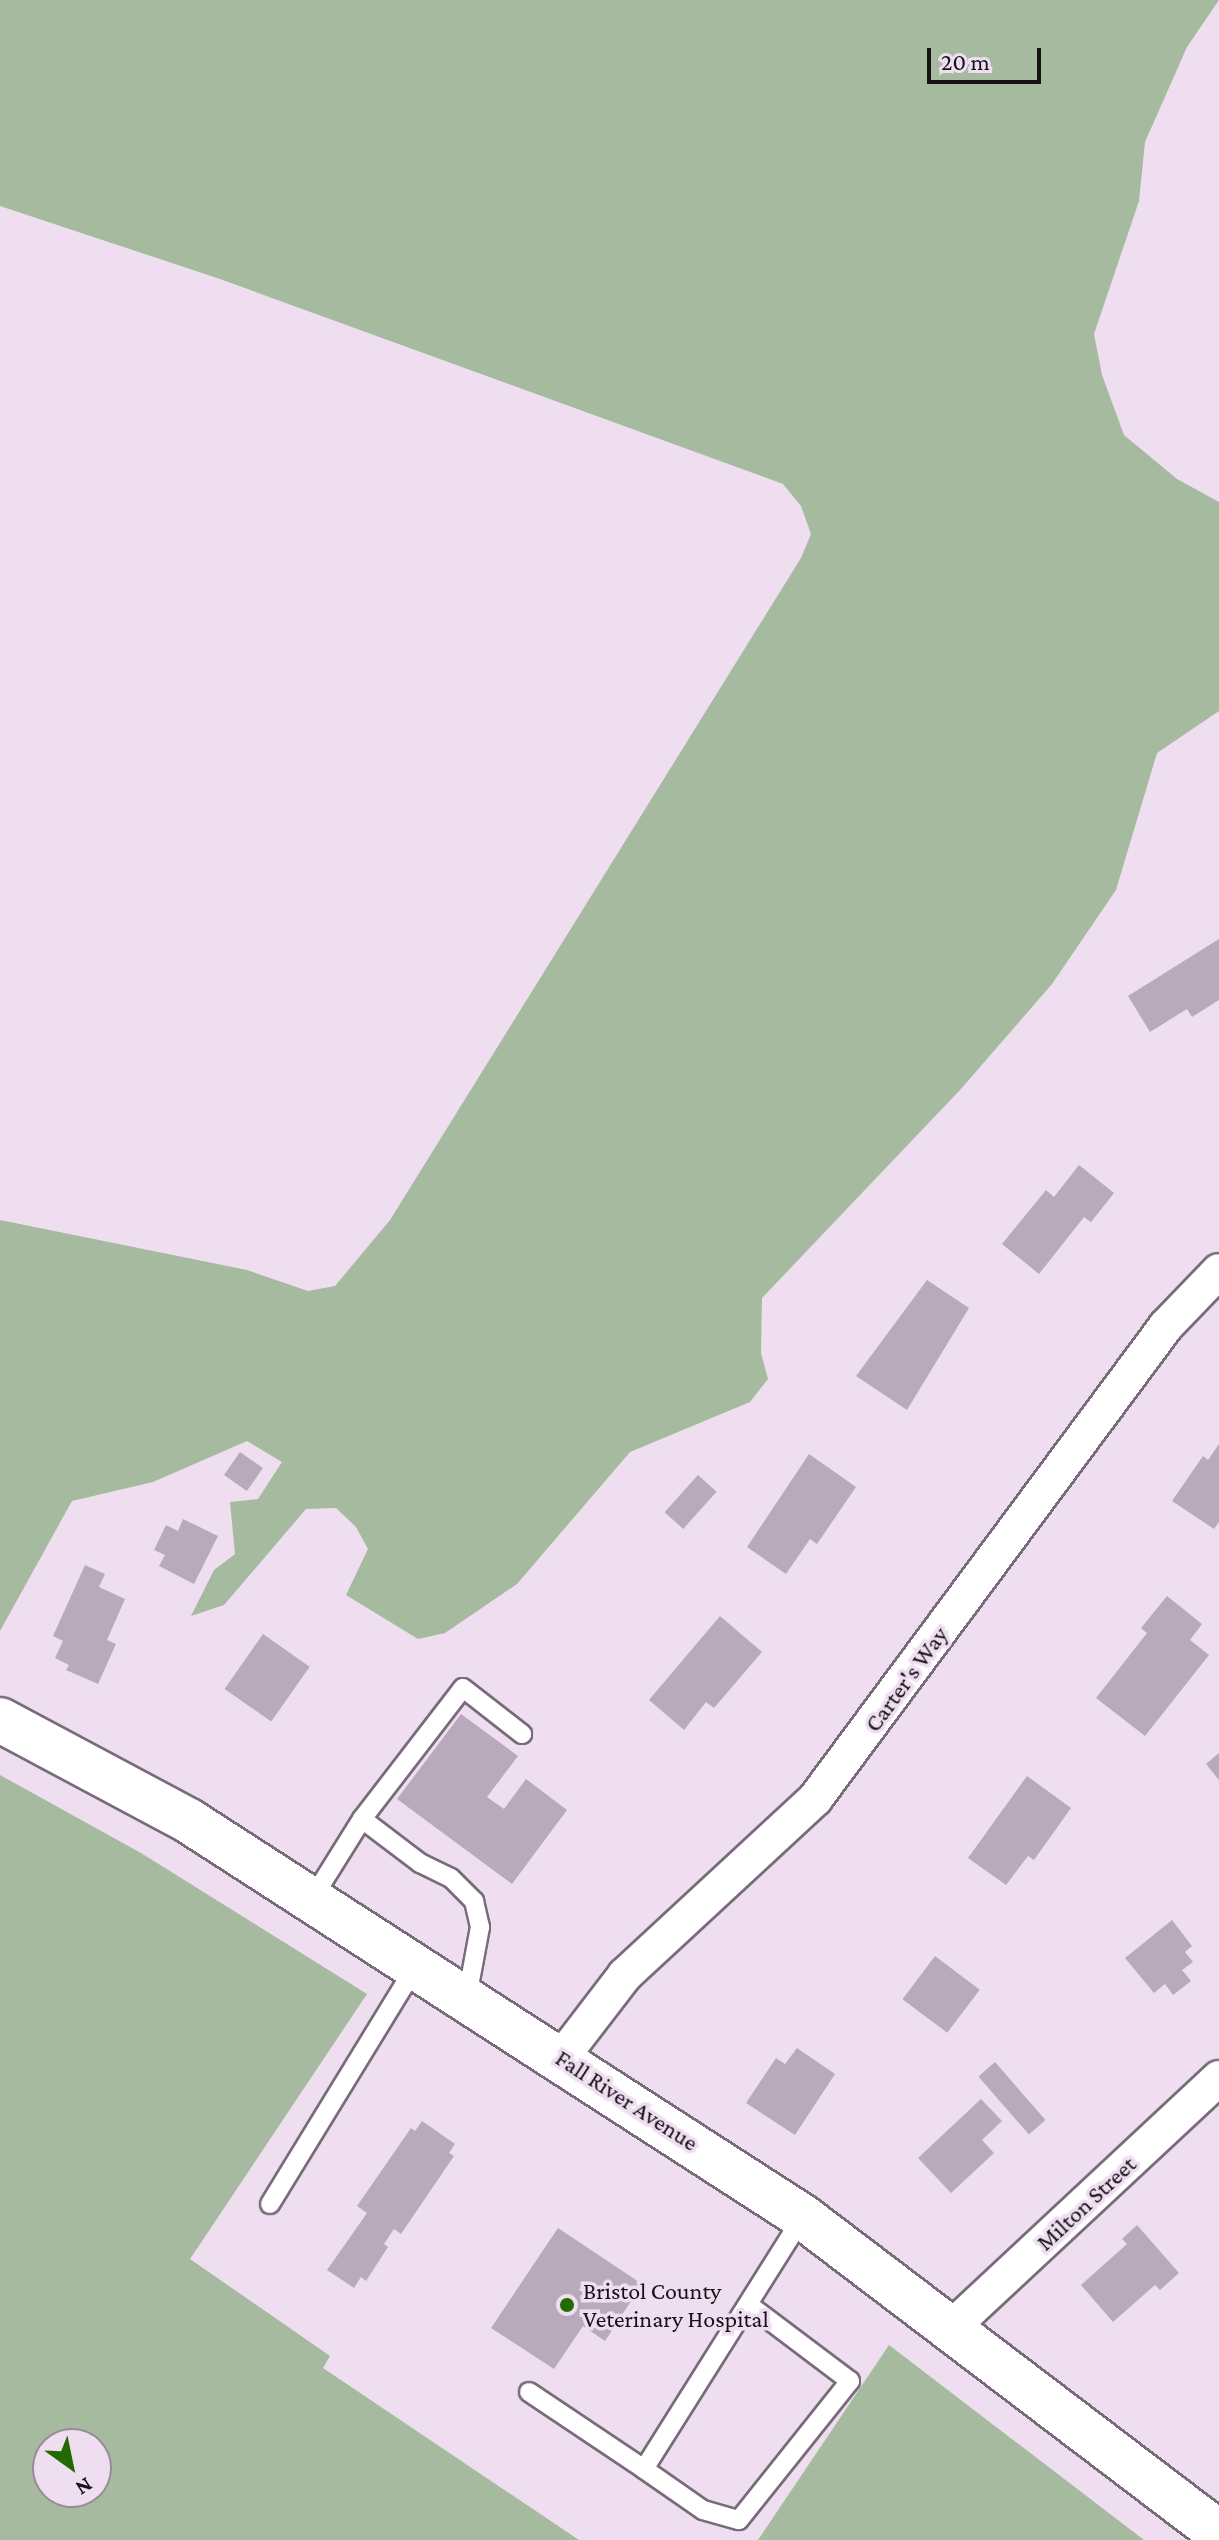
<!DOCTYPE html>
<style>
body{margin:0}
#map{position:relative;width:1219px;height:2540px;overflow:hidden;background:#eedef0;font-family:"Crimson Pro",serif}
div>[style]{position:absolute}
.green>*{inset:0;background:#a5ba9f}
.building>*{inset:0;background:#b9aabb;transform-origin:0 0}
.roads{filter:drop-shadow(2px 0 #796b7b) drop-shadow(-2px 0 #796b7b) drop-shadow(0 2px #796b7b) drop-shadow(0 -2px #796b7b)}
.service>*{height:18px;margin:-9px;padding:0 9px;transform-origin:9px;border-radius:9px;background:#fff}
.minor>*{height:34px;margin:-17px;padding:0 17px;transform-origin:17px;border-radius:17px;background:#fff}
.secondary>*{height:44px;margin:-22px;padding:0 22px;transform-origin:22px;border-radius:22px;background:#fff}
.dots>*{width:22px;height:22px;translate:-50% -50%;box-sizing:border-box;border:4px solid #eedef0;border-radius:50%}
span{translate:-50% -50%;white-space:nowrap;text-align:center;line-height:1.15;-webkit-text-stroke:7px #eedef0;paint-order:stroke}
.street-label{font-size:24px;color:#161117}
.poi-label{font-size:24px;color:#161117}
.left{translate:0 -50%;text-align:left}
.north{position:absolute;left:32px;top:2428px;width:80px;height:80px;box-sizing:border-box;background:#eedef0;border:2px solid #988c99;border-radius:50%;rotate:147deg;font-size:22px;font-weight:700;line-height:32px;text-align:center;color:#161117}
.north::after{content:'';display:block;margin:auto;width:28px;height:36px;background:#246a03;clip-path:polygon(50% 0,100% 100%,50% 72%,0 100%)}
.scale{position:absolute;left:927px;top:48px;width:114px;height:36px;box-sizing:border-box;border:4px solid #161117;border-top:0;padding-left:10px;font-size:24px;line-height:28px;white-space:nowrap;color:#161117;-webkit-text-stroke:6px #eedef0;paint-order:stroke}
</style>
<div id="map">
<div class="green">
<i style="clip-path:polygon(0 0,1219px 0,1187px 47px,1145px 142px,1139px 201px,1094px 334px,1102px 375px,1124px 435px,1177px 479px,1219px 502px,1219px 711px,1157px 753px,1116px 890px,1052px 984px,960px 1090px,762px 1298px,761px 1353px,768px 1379px,750px 1402px,630px 1452px,517px 1584px,445px 1633px,418px 1639px,346px 1595px,368px 1549px,356px 1527px,336px 1508px,306px 1509px,224px 1605px,191px 1616px,214px 1570px,235px 1554px,230px 1502px,258px 1499px,282px 1462px,247px 1441px,153px 1482px,72px 1501px,0 1631px,0 1220px,247px 1270px,308px 1291px,335px 1286px,390px 1220px,801px 558px,811px 534px,801px 506px,783px 484px,220px 279px,0 206px)"></i>
<i style="clip-path:polygon(evenodd,0 1775px,141px 1853px,367px 1994px,190px 2259px,330px 2356px,323px 2368px,579px 2540px,0 2540px,0 1775px,48px 2444px,96px 2444px,96px 2492px,48px 2492px,48px 2444px)"></i>
<i style="clip-path:polygon(889px 2345px,1144px 2540px,758px 2540px)"></i>
</div>
<div class="building">
<i style="clip-path:polygon(1219px 939px,1219px 1000px,1192px 1017px,1187px 1009px,1150px 1032px,1128px 996px)"></i>
<i style="clip-path:polygon(1079px 1165px,1114px 1193px,1091px 1222px,1084px 1217px,1039px 1274px,1002px 1244px,1046px 1190px,1054px 1197px)"></i>
<i style="clip-path:polygon(927px 1280px,969px 1308px,907px 1410px,856px 1376px)"></i>
<i style="clip-path:polygon(1219px 1444px,1219px 1522px,1214px 1529px,1172px 1501px,1203px 1456px,1208px 1460px)"></i>
<i style="left:240px;top:1452px;width:28px;height:28px;rotate:35deg"></i>
<i style="clip-path:polygon(809px 1454px,856px 1487px,817px 1544px,810px 1539px,786px 1574px,747px 1547px)"></i>
<i style="left:698px;top:1475px;width:25px;height:50px;rotate:42deg"></i>
<i style="clip-path:polygon(183px 1519px,218px 1536px,194px 1584px,159px 1566px,165px 1555px,154px 1550px,166px 1525px,178px 1531px)"></i>
<i style="clip-path:polygon(85px 1565px,105px 1574px,99px 1587px,125px 1599px,107px 1640px,116px 1644px,98px 1684px,66px 1670px,69px 1665px,55px 1658px,63px 1641px,53px 1636px)"></i>
<i style="clip-path:polygon(1167px 1596px,1202px 1624px,1190px 1640px,1209px 1655px,1145px 1736px,1096px 1698px,1147px 1633px,1141px 1628px)"></i>
<i style="clip-path:polygon(720px 1616px,762px 1652px,714px 1708px,706px 1702px,684px 1730px,649px 1700px)"></i>
<i style="left:263px;top:1634px;width:57px;height:67px;rotate:35deg"></i>
<i style="clip-path:polygon(461px 1714px,518px 1756px,487px 1797px,504px 1809px,526px 1779px,567px 1810px,512px 1884px,397px 1799px)"></i>
<i style="clip-path:polygon(1219px 1753px,1219px 1780px,1206px 1764px)"></i>
<i style="clip-path:polygon(1027px 1776px,1071px 1808px,1034px 1860px,1028px 1856px,1006px 1885px,968px 1858px)"></i>
<i style="clip-path:polygon(1172px 1920px,1192px 1946px,1185px 1952px,1193px 1962px,1182px 1970px,1191px 1981px,1173px 1995px,1165px 1984px,1154px 1993px,1125px 1958px)"></i>
<i style="left:935px;top:1956px;width:56px;height:54px;rotate:37deg"></i>
<i style="clip-path:polygon(797px 2048px,835px 2074px,795px 2135px,746px 2103px,776px 2058px,785px 2064px)"></i>
<i style="left:995px;top:2062px;width:77px;height:22px;rotate:49deg"></i>
<i style="clip-path:polygon(981px 2099px,1002px 2121px,982px 2140px,994px 2153px,951px 2193px,918px 2158px)"></i>
<i style="clip-path:polygon(422px 2121px,455px 2144px,449px 2153px,454px 2156px,401px 2234px,394px 2229px,384px 2244px,388px 2247px,366px 2281px,361px 2277px,354px 2288px,327px 2270px,367px 2213px,357px 2206px,411px 2128px,415px 2131px)"></i>
<i style="clip-path:polygon(1137px 2225px,1179px 2273px,1160px 2290px,1155px 2285px,1113px 2322px,1081px 2285px,1127px 2244px,1122px 2239px)"></i>
<i style="clip-path:polygon(558px 2228px,642px 2284px,605px 2341px,583px 2326px,554px 2369px,491px 2328px)"></i>
</div>
<div class="roads">
<div class="service">
<i style="left:362px;top:1819px;width:73px;rotate:37.2deg"></i>
<i style="left:420px;top:1863px;width:34px;rotate:26deg"></i>
<i style="left:451px;top:1878px;width:33px;rotate:45deg"></i>
<i style="left:474px;top:1901px;width:27px;rotate:77deg"></i>
<i style="left:480px;top:1927px;width:71px;rotate:100.5deg"></i>
<i style="left:312px;top:1899px;width:94px;rotate:-58deg"></i>
<i style="left:362px;top:1819px;width:165px;rotate:-52.4deg"></i>
<i style="left:463px;top:1688px;width:75px;rotate:37.9deg"></i>
<i style="left:270px;top:2204px;width:278px;rotate:-58.5deg"></i>
<i style="left:529px;top:2392px;width:138px;rotate:33.8deg"></i>
<i style="left:644px;top:2469px;width:298px;rotate:-57.8deg"></i>
<i style="left:644px;top:2469px;width:72px;rotate:34.8deg"></i>
<i style="left:703px;top:2510px;width:37px;rotate:16deg"></i>
<i style="left:739px;top:2520px;width:178px;rotate:-51.4deg"></i>
<i style="left:850px;top:2381px;width:126px;rotate:-143deg"></i>
</div>
<div class="minor">
<i style="left:562px;top:2057px;width:103px;rotate:-52.5deg"></i>
<i style="left:625px;top:1975px;width:259px;rotate:-42.8deg"></i>
<i style="left:815px;top:1799px;width:589px;rotate:-53.42deg"></i>
<i style="left:1166px;top:1326px;width:76px;rotate:-46.1deg"></i>
<i style="left:952px;top:2327px;width:365px;rotate:-43deg"></i>
</div>
<div class="secondary">
<i style="left:0;top:1720px;width:214px;rotate:28.1deg"></i>
<i style="left:189px;top:1821px;width:731px;rotate:32.82deg"></i>
<i style="left:803px;top:2217px;width:522px;rotate:37.22deg"></i>
</div>
</div>
<div class="dots">
<i style="left:567px;top:2305px;background:#246a03"></i>
</div>
<div class="street-label">
<span style="left:906px;top:1679px;rotate:-54deg">Carter's Way</span>
<span style="left:627px;top:2100px;rotate:33deg">Fall River Avenue</span>
<span style="left:1086px;top:2203px;rotate:-43deg">Milton Street</span>
</div>
<div class="poi-label">
<span class="left" style="left:583px;top:2305px">Bristol County<br>Veterinary Hospital</span>
</div>
<div class="north">N</div>
<div class="scale">20 m</div>
</div>
